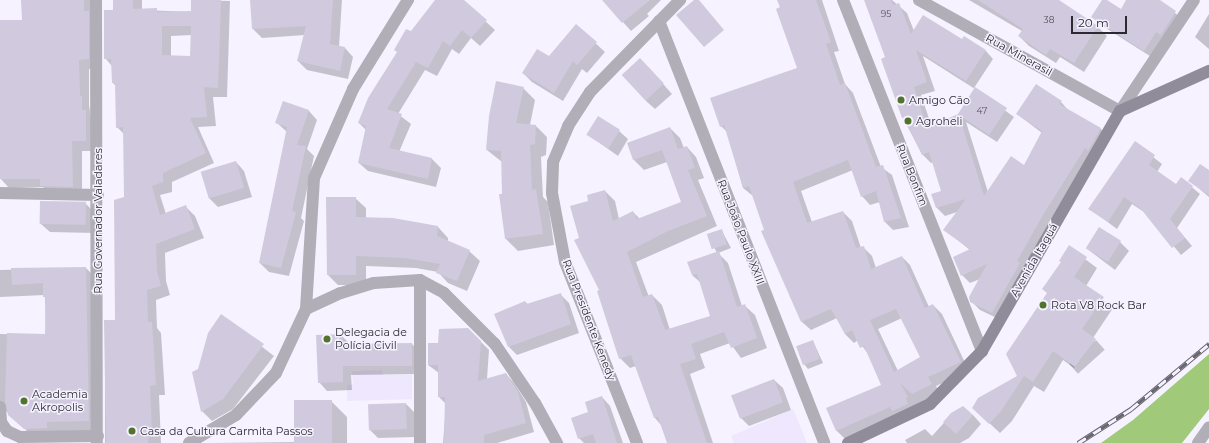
<!DOCTYPE html>
<meta charset="utf-8">
<style>
body{margin:0}
#map{position:relative;width:1209px;height:443px;overflow:hidden;background:#f6f2ff;font-family:Montserrat,sans-serif}
div>[style]{position:absolute}
.built>*{inset:0;background:#eee7fd}
.forest>*{inset:0;background:#a0ca7a}
.shadow>*{inset:0;background:#0003;transform-origin:0 0}
.building>*{inset:0;background:#d1cade;transform-origin:0 0}
.minor>*{height:12px;margin:-6px;padding:0 6px;transform-origin:6px;border-radius:6px;background:#b1aeb7}
.secondary>*{height:12px;margin:-6px;padding:0 6px;transform-origin:6px;border-radius:6px;background:#918c99}
.rail>*{height:4.5px;margin-top:-2.25px;transform-origin:0;background:repeating-linear-gradient(90deg,#f6f2ff 0 9px,#68666f 0 18px);box-sizing:border-box;border-block:1px solid #68666f}
.dots>*{width:11px;height:11px;translate:-50% -50%;box-sizing:border-box;border:2px solid #f6f2ff;border-radius:50%}
span{translate:-50% -50%;white-space:nowrap;text-align:center;line-height:1.15;-webkit-text-stroke:3px #f6f2ff;paint-order:stroke}
.number-label{font-size:9px;color:#55525c}
.number-label span{-webkit-text-stroke-width:0}
.street-label{font-size:11px;color:#2c2a31}
.poi-label{font-size:11px;color:#2c2a31}
.left{translate:0 -50%;text-align:left}
.scale{position:absolute;left:1071px;top:16px;width:56px;height:18px;box-sizing:border-box;border:2px solid #2c2a31;border-top:0;padding-left:5px;font-size:12px;line-height:14px;white-space:nowrap;color:#2c2a31;-webkit-text-stroke:3px #f6f2ff;paint-order:stroke}
</style>
<div id="map">
<div class="built">
<i style="clip-path:polygon(382px 370px,383px 375px,412px 375px,412px 399px,347px 401px,347px 385px,353px 384px,352px 371px)"></i>
<i style="clip-path:polygon(793px 409px,807px 443px,734px 443px,731px 436px)"></i>
</div>
<div class="forest">
<i style="clip-path:polygon(1209px 354px,1209px 409px,1182px 443px,1101px 443px,1133px 420px)"></i>
</div>
<div class="shadow">
<i style="clip-path:polygon(22px 0,90px 0,98px 69px,89px 69px,89px 105px,96px 151px,82px 151px,82px 197px,52px 196px,43px 187px,9px 188px,0 178px,0 21px,23px 20px)"></i>
<i style="clip-path:polygon(evenodd,114px 0,142px 0,142px 10px,192px 12px,192px 0,230px 1px,227px 97px,213px 97px,216px 126px,198px 127px,214px 163px,172px 182px,172px 192px,160px 195px,166px 214px,185px 206px,195px 216px,204px 238px,165px 253px,166px 281px,170px 295px,156px 300px,157px 328px,161px 333px,165px 395px,159px 395px,161px 443px,105px 443px,105px 321px,116px 321px,125px 197px,124px 134px,117px 127px,116px 86px,113px 83px,112px 66px,105px 58px,114px 11px,114px 0,192px 35px,191px 57px,171px 56px,171px 36px,192px 35px)"></i>
<i style="clip-path:polygon(251px 0,342px 0,339px 47px,345px 48px,353px 57px,348px 79px,307px 70px,298px 61px,305px 35px,262px 38px,253px 29px)"></i>
<i style="clip-path:polygon(438px 0,462px 0,495px 30px,480px 46px,471px 38px,459px 54px,452px 49px,437px 76px,425px 70px,398px 114px,411px 124px,399px 152px,432px 159px,441px 168px,436px 187px,368px 171px,359px 163px,366px 130px,359px 123px,411px 32px)"></i>
<i style="clip-path:polygon(609px 0,661px 0,647px 14px,649px 16px,631px 31px,606px 3px)"></i>
<i style="clip-path:polygon(evenodd,778px 0,822px 0,839px 51px,834px 52px,845px 84px,853px 93px,881px 167px,892px 175px,909px 227px,893px 230px,885px 222px,880px 202px,870px 205px,862px 196px,853px 170px,801px 191px,812px 222px,843px 212px,852px 221px,861px 248px,863px 247px,872px 256px,876px 268px,902px 257px,910px 265px,929px 307px,933px 305px,942px 314px,969px 371px,936px 386px,940px 393px,845px 439px,836px 430px,882px 385px,868px 354px,858px 340px,854px 343px,845px 334px,837px 318px,811px 330px,802px 322px,762px 231px,765px 230px,753px 196px,743px 188px,728px 133px,721px 126px,798px 69px,778px 0,902px 318px,921px 358px,898px 371px,878px 329px,902px 318px)"></i>
<i style="clip-path:polygon(evenodd,865px 0,892px 0,907px 13px,914px 31px,962px 41px,985px 50px,993px 59px,974px 88px,1014px 117px,997px 142px,966px 122px,988px 192px,1025px 166px,1042px 133px,1017px 114px,1061px 102px,1069px 111px,1101px 129px,1109px 137px,1001px 320px,980px 310px,971px 301px,980px 279px,970px 283px,962px 275px,970px 250px,945px 230px,957px 212px,945px 216px,937px 208px,933px 195px,943px 192px,933px 162px,931px 163px,922px 154px,903px 118px,887px 58px,865px 0,923px 56px,975px 89px,958px 115px,932px 127px,921px 95px,935px 91px,923px 56px)"></i>
<i style="clip-path:polygon(969px 0,1057px 0,1097px 26px,1107px 36px,1084px 72px,1060px 57px,1056px 63px,1029px 46px,1019px 36px,1022px 31px)"></i>
<i style="clip-path:polygon(1103px 0,1121px 10px,1128px 0,1158px 0,1184px 20px,1153px 58px,1101px 25px,1092px 17px)"></i>
<i style="clip-path:polygon(1209px 14px,1209px 49px,1195px 37px)"></i>
<i style="clip-path:polygon(577px 26px,605px 52px,587px 73px,582px 69px,563px 101px,532px 82px,523px 73px,549px 57px)"></i>
<i style="clip-path:polygon(649px 68px,672px 94px,655px 109px,646px 101px)"></i>
<i style="clip-path:polygon(523px 88px,535px 100px,530px 125px,535px 125px,547px 137px,546px 155px,541px 157px,543px 197px,548px 202px,554px 245px,518px 251px,506px 239px,502px 162px,487px 150px)"></i>
<i style="clip-path:polygon(283px 102px,309px 111px,317px 120px,307px 149px,314px 156px,301px 218px,304px 221px,289px 276px,269px 272px,260px 263px,287px 132px,276px 122px)"></i>
<i style="clip-path:polygon(670px 128px,680px 138px,684px 148px,687px 147px,696px 157px,704px 178px,698px 180px,717px 226px,636px 262px,649px 297px,652px 295px,662px 305px,670px 330px,711px 317px,701px 283px,692px 275px,717px 253px,708px 235px,722px 231px,731px 248px,718px 253px,728px 263px,742px 306px,745px 306px,755px 315px,767px 348px,741px 358px,730px 343px,700px 354px,705px 368px,690px 374px,713px 443px,668px 443px,661px 425px,655px 418px,636px 366px,630px 368px,620px 358px,601px 291px,580px 238px,590px 202px,605px 191px,615px 201px,619px 219px,633px 212px,640px 219px,682px 202px,667px 162px,644px 170px,634px 160px,628px 143px)"></i>
<i style="clip-path:polygon(619px 131px,628px 139px,618px 156px,587px 134px)"></i>
<i style="clip-path:polygon(1135px 143px,1162px 164px,1157px 172px,1176px 185px,1181px 178px,1200px 194px,1177px 228px,1192px 246px,1181px 255px,1147px 214px,1132px 204px,1117px 229px,1090px 209px)"></i>
<i style="clip-path:polygon(236px 162px,244px 171px,252px 197px,218px 207px,209px 198px)"></i>
<i style="clip-path:polygon(1209px 171px,1209px 197px,1190px 181px)"></i>
<i style="clip-path:polygon(355px 198px,366px 208px,366px 218px,393px 219px,438px 227px,448px 238px,448px 242px,469px 251px,480px 261px,467px 291px,448px 283px,438px 272px,416px 268px,366px 266px,366px 285px,338px 285px,328px 275px)"></i>
<i style="clip-path:polygon(85px 203px,94px 212px,94px 233px,50px 232px,41px 224px)"></i>
<i style="clip-path:polygon(1120px 242px,1129px 251px,1115px 270px,1086px 248px)"></i>
<i style="clip-path:polygon(1069px 247px,1097px 268px,1086px 286px,1113px 308px,1093px 338px,1095px 340px,1074px 368px,1063px 360px,1044px 392px,1034px 386px,1012px 421px,1000px 433px,973px 408px,1018px 376px,1048px 293px)"></i>
<i style="clip-path:polygon(86px 268px,98px 280px,101px 440px,37px 441px,9px 413px,0 408px,0 334px,46px 335px,45px 295px,0 297px,0 270px)"></i>
<i style="clip-path:polygon(560px 294px,569px 303px,579px 333px,517px 355px,509px 347px,525px 302px,528px 304px)"></i>
<i style="clip-path:polygon(221px 315px,274px 356px,233px 409px,212px 421px,202px 411px,199px 369px)"></i>
<i style="clip-path:polygon(468px 329px,489px 350px,487px 379px,506px 374px,514px 383px,526px 402px,534px 432px,497px 443px,443px 443px,446px 404px,439px 397px,439px 373px,428px 365px,439px 344px)"></i>
<i style="clip-path:polygon(342px 336px,351px 345px,412px 344px,421px 353px,421px 374px,351px 375px,352px 390px,327px 391px,319px 382px)"></i>
<i style="left:1096px;top:340px;width:13px;height:36px;rotate:48deg"></i>
<i style="clip-path:polygon(813px 341px,823px 363px,808px 369px,804px 364px)"></i>
<i style="clip-path:polygon(774px 380px,783px 388px,791px 410px,749px 426px,740px 417px)"></i>
<i style="clip-path:polygon(602px 397px,610px 406px,623px 443px,584px 443px,579px 438px,590px 413px)"></i>
<i style="clip-path:polygon(331px 401px,347px 417px,347px 443px,209px 443px,296px 442px)"></i>
<i style="clip-path:polygon(406px 404px,415px 413px,415px 437px,378px 438px,369px 429px,369px 406px)"></i>
<i style="clip-path:polygon(952px 414px,973px 415px,981px 424px,969px 438px,960px 443px,907px 443px,905px 440px,925px 429px,932px 436px)"></i>
</div>
<div class="building">
<i style="clip-path:polygon(21px 0,84px 0,84px 11px,89px 11px,89px 59px,79px 60px,80px 96px,82px 96px,82px 110px,86px 110px,86px 141px,72px 141px,73px 187px,40px 186px,40px 179px,0 179px,0 20px,22px 20px)"></i>
<i style="clip-path:polygon(evenodd,113px 0,133px 0,133px 9px,157px 8px,157px 12px,191px 11px,191px 0,221px 0,218px 88px,204px 87px,207px 117px,190px 118px,206px 153px,163px 173px,163px 182px,152px 186px,160px 215px,186px 205px,195px 229px,156px 244px,157px 271px,161px 286px,147px 290px,148px 322px,152px 322px,156px 385px,150px 386px,152px 434px,149px 435px,148px 443px,106px 443px,104px 320px,115px 320px,114px 200px,124px 197px,123px 127px,116px 128px,115px 83px,112px 83px,111px 59px,104px 59px,104px 10px,113px 10px,113px 0,162px 26px,191px 26px,190px 56px,162px 55px,162px 26px)"></i>
<i style="clip-path:polygon(250px 0,333px 0,330px 44px,345px 47px,340px 71px,297px 61px,306px 26px,252px 29px)"></i>
<i style="clip-path:polygon(435px 0,464px 0,487px 20px,471px 38px,462px 30px,450px 46px,443px 41px,428px 68px,416px 62px,387px 109px,402px 114px,389px 148px,432px 158px,428px 179px,358px 163px,366px 126px,358px 123px,368px 98px,397px 52px,394px 50px,406px 29px,411px 31px)"></i>
<i style="clip-path:polygon(602px 0,650px 0,622px 23px)"></i>
<i style="clip-path:polygon(694px 0,699px 0,724px 30px,704px 47px,676px 15px)"></i>
<i style="clip-path:polygon(evenodd,777px 0,816px 0,831px 42px,826px 44px,840px 85px,845px 83px,876px 167px,883px 165px,901px 218px,884px 222px,876px 191px,861px 197px,848px 160px,793px 182px,807px 223px,843px 211px,856px 248px,864px 246px,871px 269px,902px 256px,925px 308px,933px 304px,961px 362px,928px 377px,932px 384px,912px 394px,900px 383px,908px 397px,906px 398px,908px 404px,892px 411px,890px 407px,836px 431px,826px 408px,881px 385px,864px 346px,860px 348px,852px 330px,845px 334px,831px 309px,801px 322px,761px 231px,764px 230px,749px 186px,743px 188px,724px 125px,720px 127px,710px 98px,797px 68px,776px 9px,780px 7px,777px 0,896px 309px,920px 357px,894px 372px,870px 320px,896px 309px)"></i>
<i style="clip-path:polygon(864px 0,891px 0,893px 5px,899px 3px,911px 34px,923px 15px,962px 39px,964px 36px,986px 50px,966px 81px,916px 50px,927px 82px,914px 87px,927px 128px,958px 114px,975px 87px,1007px 108px,989px 135px,959px 115px,984px 196px,1011px 156px,1024px 165px,1042px 131px,1016px 114px,1036px 84px,1062px 101px,1059px 104px,1101px 128px,1088px 151px,1085px 148px,1043px 215px,1017px 261px,1020px 263px,992px 313px,970px 302px,969px 297px,987px 264px,961px 276px,953px 257px,970px 249px,943px 230px,966px 199px,936px 208px,931px 194px,941px 191px,929px 152px,922px 155px,904px 118px,902px 118px,881px 59px,885px 57px)"></i>
<i style="clip-path:polygon(978px 0,1059px 0,1098px 26px,1074px 63px,1050px 49px,1046px 55px,1018px 36px,1023px 29px)"></i>
<i style="clip-path:polygon(1102px 0,1107px 0,1121px 9px,1126px 0,1160px 0,1176px 11px,1161px 35px,1156px 32px,1144px 51px,1091px 17px)"></i>
<i style="clip-path:polygon(576px 24px,597px 42px,577px 65px,573px 61px,554px 93px,522px 73px,537px 49px,549px 56px)"></i>
<i style="left:640px;top:58px;width:35px;height:25px;rotate:47deg"></i>
<i style="clip-path:polygon(496px 81px,524px 87px,516px 123px,536px 125px,535px 144px,530px 145px,532px 190px,536px 189px,543px 234px,505px 239px,499px 194px,502px 194px,501px 151px,486px 150px,489px 116px)"></i>
<i style="clip-path:polygon(283px 101px,309px 110px,297px 145px,306px 146px,292px 211px,296px 212px,281px 268px,259px 263px,287px 127px,275px 123px)"></i>
<i style="left:598px;top:116px;width:26px;height:22px;rotate:32deg"></i>
<i style="clip-path:polygon(670px 127px,678px 149px,687px 146px,695px 168px,688px 170px,707px 216px,668px 231px,627px 252px,643px 297px,652px 294px,665px 330px,710px 316px,697px 274px,692px 275px,687px 262px,719px 251px,737px 307px,745px 304px,757px 338px,731px 348px,724px 332px,691px 344px,696px 359px,680px 364px,707px 443px,667px 443px,658px 417px,654px 418px,631px 355px,619px 359px,597px 291px,599px 290px,574px 240px,579px 238px,570px 206px,588px 201px,587px 195px,605px 190px,613px 221px,633px 211px,637px 219px,681px 202px,662px 150px,633px 160px,627px 143px)"></i>
<i style="clip-path:polygon(1135px 141px,1155px 155px,1149px 165px,1176px 184px,1181px 177px,1193px 186px,1170px 219px,1185px 238px,1172px 248px,1141px 209px,1124px 197px,1108px 222px,1088px 209px)"></i>
<i style="left:236px;top:161px;width:28px;height:37px;rotate:73deg"></i>
<i style="clip-path:polygon(1200px 164px,1209px 170px,1209px 195px,1188px 181px)"></i>
<i style="clip-path:polygon(326px 197px,356px 197px,356px 217px,393px 218px,438px 226px,437px 236px,470px 250px,457px 281px,436px 273px,440px 264px,405px 258px,356px 256px,356px 275px,327px 275px)"></i>
<i style="left:40px;top:201px;width:46px;height:23px;rotate:1deg"></i>
<i style="left:1099px;top:227px;width:26px;height:25px;rotate:32deg"></i>
<i style="left:722px;top:229px;width:16px;height:16px;rotate:72deg"></i>
<i style="clip-path:polygon(1069px 245px,1087px 257px,1074px 277px,1104px 297px,1082px 329px,1096px 339px,1075px 367px,1053px 351px,1033px 382px,1024px 376px,1001px 411px,989px 424px,972px 408px,978px 398px,1017px 376px,1006px 354px,1047px 293px,1042px 289px,1061px 262px,1059px 261px)"></i>
<i style="clip-path:polygon(86px 267px,89px 421px,47px 422px,47px 428px,24px 429px,8px 415px,5px 401px,7px 333px,45px 334px,46px 297px,43px 297px,43px 283px,12px 285px,11px 268px)"></i>
<i style="clip-path:polygon(561px 293px,571px 324px,508px 347px,494px 314px,525px 301px,527px 304px)"></i>
<i style="clip-path:polygon(221px 314px,264px 344px,223px 399px,201px 412px,192px 372px,198px 369px,208px 333px)"></i>
<i style="clip-path:polygon(468px 328px,481px 341px,478px 381px,506px 373px,518px 392px,526px 423px,484px 435px,484px 443px,444px 443px,445px 397px,438px 397px,438px 365px,428px 365px,428px 343px,438px 343px,439px 329px)"></i>
<i style="clip-path:polygon(342px 334px,343px 344px,412px 343px,412px 366px,343px 366px,343px 382px,318px 383px,316px 335px)"></i>
<i style="left:813px;top:340px;width:20px;height:18px;rotate:70deg"></i>
<i style="left:774px;top:379px;width:25px;height:46px;rotate:69deg"></i>
<i style="clip-path:polygon(602px 396px,617px 443px,596px 443px,593px 434px,578px 439px,571px 418px,588px 412px,585px 402px)"></i>
<i style="left:332px;top:400px;width:43px;height:38px;rotate:90deg"></i>
<i style="left:406px;top:403px;width:26px;height:38px;rotate:88deg"></i>
<i style="clip-path:polygon(963px 406px,973px 415px,956px 434px,943px 422px,951px 413px)"></i>
</div>
<div class="minor">
<i style="left:96px;top:0;width:443px;rotate:89.9deg"></i>
<i style="left:843px;top:0;width:378px;rotate:68.4deg"></i>
<i style="left:919px;top:0;width:230px;rotate:28.9deg"></i>
<i style="left:1120px;top:111px;width:133px;rotate:-56.3deg"></i>
<i style="left:659px;top:21px;width:453px;rotate:68.6deg"></i>
<i style="left:0;top:193px;width:98px;rotate:1.2deg"></i>
<i style="left:420px;top:280px;width:163px;rotate:90deg"></i>
<i style="left:306px;top:309px;width:131px;rotate:-86.5deg"></i>
<i style="left:314px;top:178px;width:97px;rotate:-66.3deg"></i>
<i style="left:353px;top:89px;width:105px;rotate:-58.3deg"></i>
<i style="left:0;top:407px;width:15px;rotate:86deg"></i>
<i style="left:1px;top:422px;width:11px;rotate:56deg"></i>
<i style="left:7px;top:431px;width:14px;rotate:25deg"></i>
<i style="left:20px;top:437px;width:78px;rotate:-0.7deg"></i>
<i style="left:189px;top:443px;width:55px;rotate:-30.8deg"></i>
<i style="left:236px;top:415px;width:58px;rotate:-46.4deg"></i>
<i style="left:276px;top:373px;width:71px;rotate:-64.9deg"></i>
<i style="left:306px;top:309px;width:38px;rotate:-25deg"></i>
<i style="left:341px;top:293px;width:34px;rotate:-17deg"></i>
<i style="left:374px;top:283px;width:46px;rotate:-3.7deg"></i>
<i style="left:420px;top:280px;width:27px;rotate:28deg"></i>
<i style="left:444px;top:293px;width:72px;rotate:45deg"></i>
<i style="left:495px;top:344px;width:71px;rotate:55.9deg"></i>
<i style="left:535px;top:403px;width:46px;rotate:61.2deg"></i>
<i style="left:637px;top:443px;width:195px;rotate:-111.7deg"></i>
<i style="left:565px;top:262px;width:70px;rotate:-100.7deg"></i>
<i style="left:552px;top:193px;width:31px;rotate:-88deg"></i>
<i style="left:553px;top:162px;width:39px;rotate:-67deg"></i>
<i style="left:568px;top:126px;width:40px;rotate:-57.1deg"></i>
<i style="left:590px;top:92px;width:129px;rotate:-45.6deg"></i>
<i style="left:1198px;top:443px;width:19px;rotate:-55deg"></i>
</div>
<div class="secondary">
<i style="left:848px;top:443px;width:91px;rotate:-25.4deg"></i>
<i style="left:930px;top:404px;width:74px;rotate:-45.5deg"></i>
<i style="left:982px;top:351px;width:277px;rotate:-60.1deg"></i>
<i style="left:1120px;top:111px;width:98px;rotate:-24.2deg"></i>
</div>
<div class="rail">
<i style="left:1078px;top:443px;width:63px;rotate:-32.7deg"></i>
<i style="left:1131px;top:409px;width:102px;rotate:-39.8deg"></i>
</div>
<div class="dots">
<i style="left:901px;top:100px;background:#51742d"></i>
<i style="left:908px;top:121px;background:#51742d"></i>
<i style="left:1043px;top:305px;background:#51742d"></i>
<i style="left:327px;top:339px;background:#51742d"></i>
<i style="left:24px;top:401px;background:#51742d"></i>
<i style="left:132px;top:431px;background:#51742d"></i>
</div>
<div class="number-label">
<span style="left:886px;top:14px">95</span>
<span style="left:1049px;top:20px">38</span>
<span style="left:982px;top:111px">47</span>
</div>
<div class="street-label">
<span style="left:1019px;top:55px;rotate:29deg">Rua Minerasil</span>
<span style="left:912px;top:175px;rotate:68deg">Rua Bonfim</span>
<span style="left:98px;top:221px;rotate:-90deg">Rua Governador Valadares</span>
<span style="left:741px;top:232px;rotate:69deg">Rua João Paulo XXIII</span>
<span style="left:1034px;top:260px;rotate:-60deg">Avenida Itaguá</span>
<span style="left:589px;top:320px;rotate:69deg">Rua Presidente Kenedy</span>
</div>
<div class="poi-label">
<span class="left" style="left:909px;top:100px">Amigo Cão</span>
<span class="left" style="left:916px;top:121px">Agroheli</span>
<span class="left" style="left:1051px;top:305px">Rota V8 Rock Bar</span>
<span class="left" style="left:335px;top:339px">Delegacia de<br>Polícia Civil</span>
<span class="left" style="left:32px;top:401px">Academia<br>Akropolis</span>
<span class="left" style="left:140px;top:431px">Casa da Cultura Carmita Passos</span>
</div>
<div class="scale">20 m</div>
</div>
